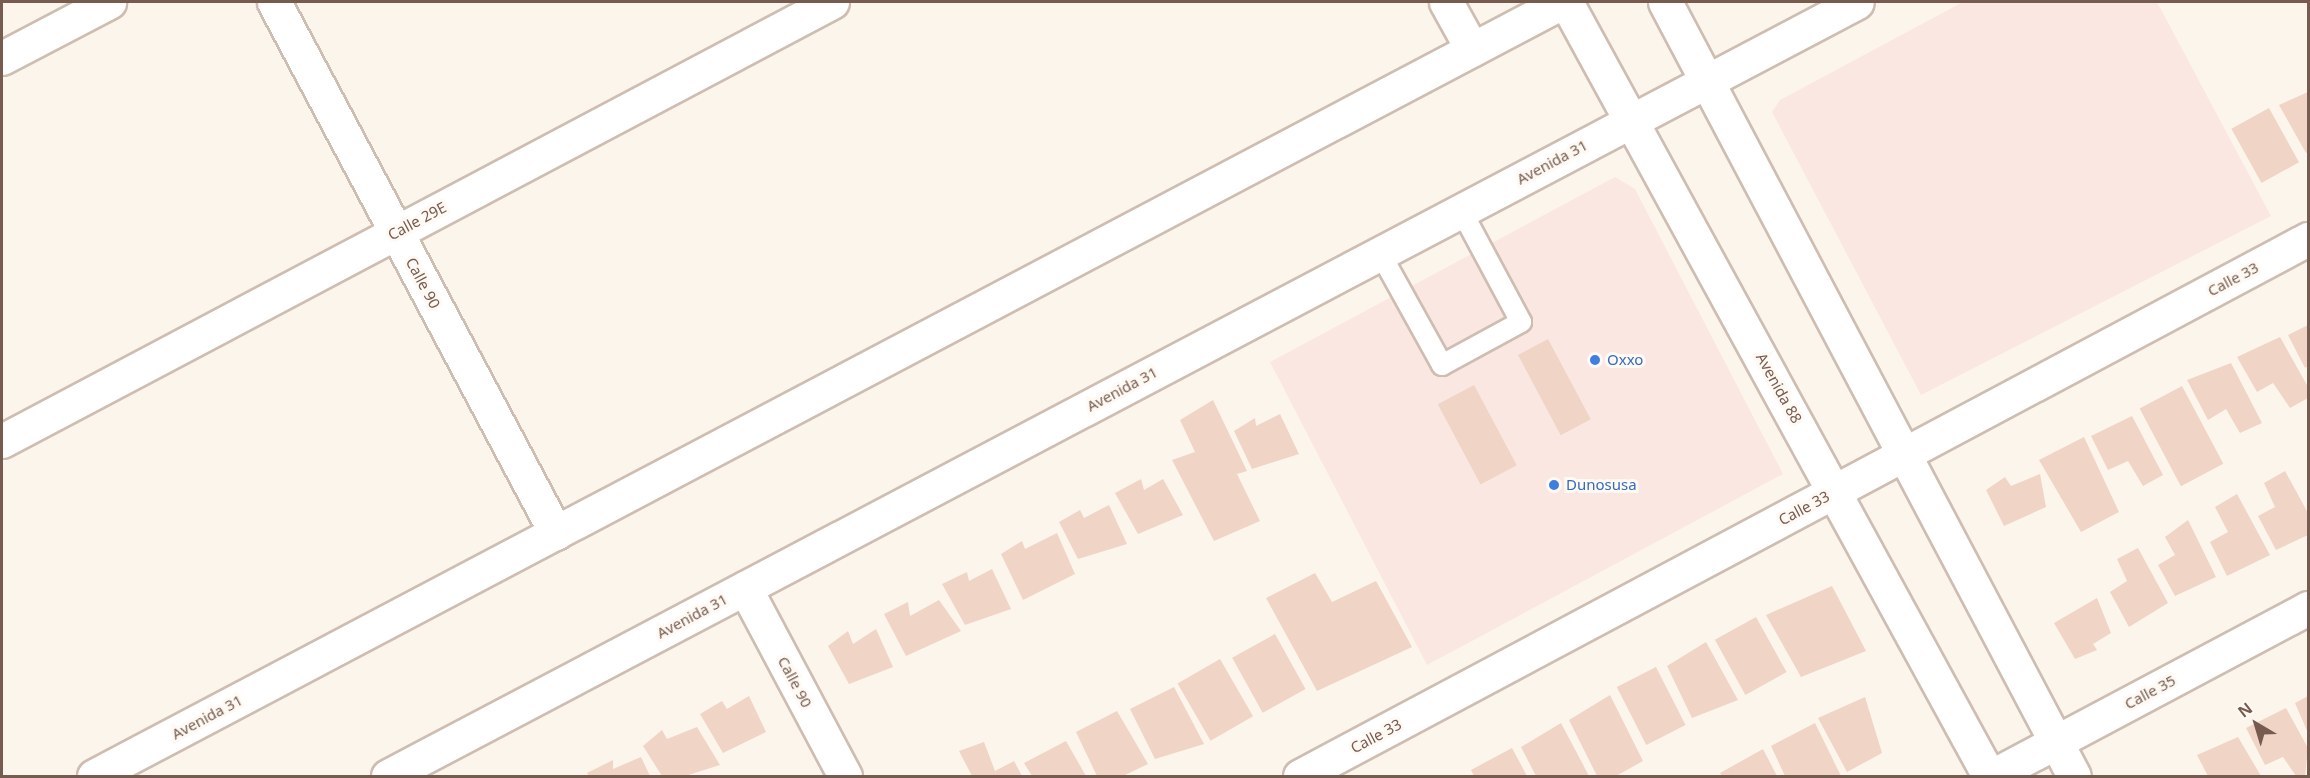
<!DOCTYPE html>
<style>
body{margin:0}
#map{position:relative;width:2310px;height:778px;overflow:hidden;background:#fcf5ec;font-family:"Noto Sans",sans-serif}
div>[style]{position:absolute}
.commercial>*{inset:0;background:#fbe7e1}
.building>*{inset:0;background:#f0d4c5;transform-origin:0 0}
.roads{filter:drop-shadow(2px 0 #cebdb1) drop-shadow(-2px 0 #cebdb1) drop-shadow(0 2px #cebdb1) drop-shadow(0 -2px #cebdb1)}
.service>*{height:20px;margin:-10px;padding:0 10px;transform-origin:10px;border-radius:10px;background:#fff}
.minor>*{height:33px;margin:-16.5px;padding:0 16.5px;transform-origin:16.5px;border-radius:16.5px;background:#fff}
.secondary>*{height:33px;margin:-16.5px;padding:0 16.5px;transform-origin:16.5px;border-radius:16.5px;background:#fff}
.dots>*{width:16px;height:16px;translate:-50% -50%;box-sizing:border-box;border:3px solid #fef9f3;border-radius:50%}
span{translate:-50% -50%;white-space:nowrap;text-align:center;line-height:1.15;-webkit-text-stroke:6px #fef9f3;paint-order:stroke}
.street-label{font-size:15px;color:#775b4f}
.shop-label{font-size:15px;color:#366cbe}
.left{translate:0 -50%;text-align:left}
.frame{position:absolute;inset:0;border:3px solid #775b4f;pointer-events:none}
.north{position:absolute;left:2226px;top:694px;width:60px;height:60px;-webkit-text-stroke:4px #fef9f3;paint-order:stroke;rotate:322deg;font-size:16px;font-weight:700;line-height:24px;text-align:center;color:#775b4f}
.north::after{content:'';display:block;margin:auto;width:21px;height:27px;background:#775b4f;clip-path:polygon(50% 0,100% 100%,50% 72%,0 100%)}
</style>
<div id="map">
<div class="commercial">
<i style="clip-path:polygon(1963px 2px,2157px 2px,2271px 216px,1921px 395px,1772px 112px,1780px 100px)"></i>
<i style="clip-path:polygon(1615px 177px,1635px 189px,1783px 474px,1427px 665px,1270px 362px)"></i>
</div>
<div class="building">
<i style="clip-path:polygon(2308px 92px,2308px 152px,2306px 153px,2279px 105px)"></i>
<i style="left:2269px;top:108px;width:62px;height:43px;rotate:61deg"></i>
<i style="clip-path:polygon(2308px 325px,2308px 366px,2305px 368px,2288px 335px)"></i>
<i style="clip-path:polygon(2280px 337px,2308px 387px,2308px 398px,2290px 408px,2273px 383px,2257px 392px,2237px 357px)"></i>
<i style="left:1548px;top:339px;width:91px;height:34px;rotate:62deg"></i>
<i style="clip-path:polygon(2231px 363px,2262px 423px,2240px 433px,2226px 409px,2208px 420px,2187px 380px)"></i>
<i style="left:1474px;top:385px;width:91px;height:41px;rotate:62deg"></i>
<i style="left:2182px;top:386px;width:88px;height:48px;rotate:62deg"></i>
<i style="clip-path:polygon(1213px 400px,1247px 471px,1237px 474px,1260px 521px,1214px 541px,1172px 460px,1195px 452px,1180px 420px)"></i>
<i style="clip-path:polygon(1280px 414px,1299px 454px,1252px 469px,1234px 431px,1255px 418px,1256px 426px)"></i>
<i style="clip-path:polygon(2132px 416px,2163px 475px,2143px 486px,2128px 461px,2108px 470px,2091px 436px)"></i>
<i style="clip-path:polygon(2084px 437px,2119px 512px,2081px 532px,2039px 460px)"></i>
<i style="clip-path:polygon(2285px 471px,2308px 513px,2308px 535px,2276px 550px,2258px 516px,2275px 507px,2264px 483px)"></i>
<i style="clip-path:polygon(2040px 474px,2046px 507px,2004px 526px,1986px 490px,2005px 477px,2011px 486px)"></i>
<i style="clip-path:polygon(1141px 479px,1144px 490px,1163px 479px,1183px 515px,1138px 534px,1115px 493px)"></i>
<i style="clip-path:polygon(2237px 494px,2270px 555px,2227px 576px,2210px 542px,2228px 532px,2215px 507px)"></i>
<i style="clip-path:polygon(1109px 505px,1127px 544px,1078px 559px,1059px 522px,1080px 510px,1084px 518px)"></i>
<i style="clip-path:polygon(2188px 520px,2216px 577px,2175px 596px,2158px 565px,2175px 555px,2165px 537px)"></i>
<i style="clip-path:polygon(1057px 533px,1075px 574px,1023px 600px,1001px 554px,1022px 541px,1025px 549px)"></i>
<i style="clip-path:polygon(2138px 548px,2168px 603px,2129px 627px,2110px 592px,2127px 581px,2117px 559px)"></i>
<i style="clip-path:polygon(992px 569px,1011px 609px,965px 625px,942px 584px,967px 572px,969px 581px)"></i>
<i style="clip-path:polygon(1315px 573px,1332px 602px,1376px 581px,1412px 647px,1317px 691px,1266px 598px)"></i>
<i style="clip-path:polygon(1832px 586px,1866px 651px,1801px 677px,1766px 615px)"></i>
<i style="clip-path:polygon(2097px 598px,2111px 633px,2093px 644px,2097px 650px,2075px 659px,2054px 623px)"></i>
<i style="clip-path:polygon(939px 600px,961px 631px,906px 656px,884px 614px,908px 602px,910px 616px)"></i>
<i style="left:1756px;top:617px;width:63px;height:47px;rotate:61deg"></i>
<i style="clip-path:polygon(876px 629px,893px 667px,849px 684px,828px 646px,848px 631px,853px 644px)"></i>
<i style="left:1275px;top:634px;width:63px;height:49px;rotate:61deg"></i>
<i style="clip-path:polygon(1706px 642px,1738px 700px,1692px 718px,1667px 666px)"></i>
<i style="left:1220px;top:659px;width:66px;height:49px;rotate:60deg"></i>
<i style="left:1656px;top:667px;width:65px;height:44px;rotate:63deg"></i>
<i style="clip-path:polygon(1174px 687px,1204px 744px,1155px 759px,1130px 709px)"></i>
<i style="clip-path:polygon(1610px 695px,1643px 761px,1616px 776px,1597px 776px,1569px 720px)"></i>
<i style="clip-path:polygon(749px 696px,766px 732px,723px 753px,700px 714px,722px 701px,727px 709px)"></i>
<i style="clip-path:polygon(2308px 696px,2308px 733px,2295px 703px)"></i>
<i style="clip-path:polygon(1865px 697px,1882px 753px,1847px 772px,1818px 718px)"></i>
<i style="clip-path:polygon(2286px 708px,2308px 748px,2305px 776px,2296px 776px,2283px 757px,2265px 765px,2246px 728px)"></i>
<i style="clip-path:polygon(1117px 711px,1148px 764px,1123px 776px,1097px 776px,1076px 732px)"></i>
<i style="clip-path:polygon(1561px 723px,1589px 776px,1536px 776px,1521px 747px)"></i>
<i style="clip-path:polygon(1815px 723px,1841px 776px,1785px 776px,1771px 746px)"></i>
<i style="clip-path:polygon(697px 727px,720px 765px,685px 776px,662px 776px,643px 746px,662px 730px,667px 739px)"></i>
<i style="clip-path:polygon(2238px 737px,2261px 776px,2208px 776px,2197px 755px)"></i>
<i style="clip-path:polygon(1066px 741px,1086px 776px,1032px 776px,1024px 763px)"></i>
<i style="clip-path:polygon(984px 742px,995px 771px,1014px 761px,1022px 776px,972px 776px,959px 751px)"></i>
<i style="clip-path:polygon(1512px 748px,1527px 776px,1474px 776px,1471px 770px)"></i>
<i style="clip-path:polygon(1763px 749px,1777px 776px,1722px 776px,1720px 773px)"></i>
<i style="clip-path:polygon(641px 757px,650px 776px,589px 776px,587px 773px,613px 760px,613px 769px)"></i>
</div>
<div class="roads">
<div class="service">
<i style="left:1380px;top:253px;width:128px;rotate:61deg"></i>
<i style="left:1442px;top:365px;width:90px;rotate:-28.6deg"></i>
<i style="left:1521px;top:322px;width:127px;rotate:-118.2deg"></i>
</div>
<div class="minor">
<i style="left:274px;top:2px;width:601px;rotate:62.03deg"></i>
<i style="left:1446px;top:2px;width:54px;rotate:61deg"></i>
<i style="left:2px;top:58px;width:121px;rotate:-27.6deg"></i>
<i style="left:2px;top:441px;width:939px;rotate:-27.88deg"></i>
<i style="left:745px;top:588px;width:213px;rotate:62deg"></i>
<i style="left:1300px;top:776px;width:1142px;rotate:-28.05deg"></i>
<i style="left:1992px;top:776px;width:358px;rotate:-28deg"></i>
</div>
<div class="secondary">
<i style="left:1566px;top:2px;width:882px;rotate:61.34deg"></i>
<i style="left:1665px;top:2px;width:875px;rotate:62.15deg"></i>
<i style="left:94px;top:776px;width:1660px;rotate:-27.8deg"></i>
<i style="left:388px;top:776px;width:1660px;rotate:-27.78deg"></i>
</div>
</div>
<div class="dots">
<i style="left:1595px;top:360px;background:#3f7fe0"></i>
<i style="left:1554px;top:485px;background:#3f7fe0"></i>
</div>
<div class="street-label">
<span style="left:1552px;top:162px;rotate:-28deg">Avenida 31</span>
<span style="left:417px;top:221px;rotate:-28deg">Calle 29E</span>
<span style="left:2233px;top:279px;rotate:-28deg">Calle 33</span>
<span style="left:423px;top:283px;rotate:62deg">Calle 90</span>
<span style="left:1779px;top:388px;rotate:61deg">Avenida 88</span>
<span style="left:1122px;top:389px;rotate:-28deg">Avenida 31</span>
<span style="left:1804px;top:508px;rotate:-28deg">Calle 33</span>
<span style="left:692px;top:616px;rotate:-28deg">Avenida 31</span>
<span style="left:795px;top:682px;rotate:62deg">Calle 90</span>
<span style="left:2150px;top:692px;rotate:-28deg">Calle 35</span>
<span style="left:207px;top:717px;rotate:-28deg">Avenida 31</span>
<span style="left:1376px;top:736px;rotate:-28deg">Calle 33</span>
</div>
<div class="shop-label">
<span class="left" style="left:1607px;top:360px">Oxxo</span>
<span class="left" style="left:1566px;top:485px">Dunosusa</span>
</div>
<div class="frame"></div>
<div class="north">N</div>
</div>
